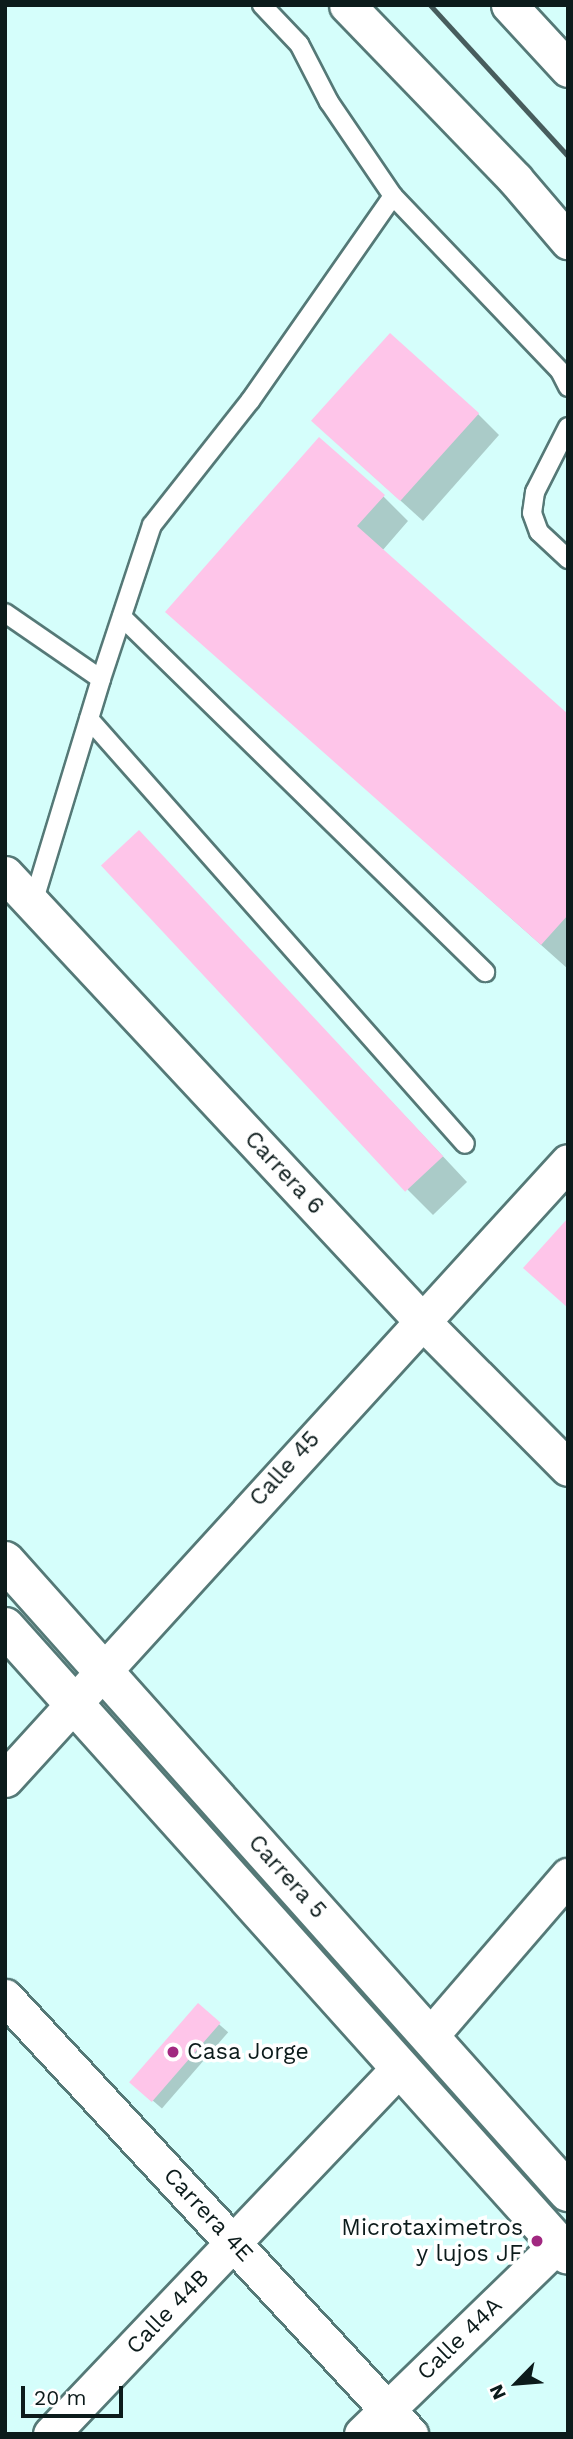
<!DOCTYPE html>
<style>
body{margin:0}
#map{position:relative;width:573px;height:2439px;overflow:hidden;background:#d5fefb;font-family:"Work Sans",sans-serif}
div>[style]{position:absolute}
.shadow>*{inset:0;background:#0003;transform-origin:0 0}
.building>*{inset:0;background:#fec5e9;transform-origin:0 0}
.roads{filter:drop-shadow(2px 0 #557977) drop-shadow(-2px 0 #557977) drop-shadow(0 2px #557977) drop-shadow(0 -2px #557977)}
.lane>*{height:18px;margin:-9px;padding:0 9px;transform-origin:9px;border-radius:9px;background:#fff}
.street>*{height:35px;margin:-17.5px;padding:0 17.5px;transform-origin:17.5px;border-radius:17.5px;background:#fff}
.secondary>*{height:38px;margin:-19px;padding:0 19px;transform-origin:19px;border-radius:19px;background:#fff}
.rail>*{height:5px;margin:-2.5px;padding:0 2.5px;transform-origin:2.5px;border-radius:2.5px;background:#475d5d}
.dots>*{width:19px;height:19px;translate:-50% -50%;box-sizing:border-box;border:4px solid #fff;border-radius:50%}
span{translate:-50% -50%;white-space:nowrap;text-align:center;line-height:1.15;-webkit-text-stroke:7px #fff;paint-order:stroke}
.street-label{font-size:23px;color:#0c1b1b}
.poi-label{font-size:23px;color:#0c1b1b}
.left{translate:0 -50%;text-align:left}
.right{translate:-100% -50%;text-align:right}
.frame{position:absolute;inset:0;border:7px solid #0c1b1b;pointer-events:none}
.north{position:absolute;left:482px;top:2348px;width:70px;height:70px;-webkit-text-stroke:5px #fff;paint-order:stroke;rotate:245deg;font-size:19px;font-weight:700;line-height:28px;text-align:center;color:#0c1b1b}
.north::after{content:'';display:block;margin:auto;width:24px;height:32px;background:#0c1b1b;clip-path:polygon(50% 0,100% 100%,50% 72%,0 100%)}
.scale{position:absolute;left:21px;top:2386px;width:102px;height:32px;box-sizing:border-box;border:4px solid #0c1b1b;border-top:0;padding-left:9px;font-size:21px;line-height:24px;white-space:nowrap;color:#0c1b1b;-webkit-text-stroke:5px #fff;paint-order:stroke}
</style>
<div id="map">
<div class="shadow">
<i style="clip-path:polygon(478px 414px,499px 435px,423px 521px,314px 422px)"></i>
<i style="clip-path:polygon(383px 496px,408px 521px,382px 551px,568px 716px,568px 969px,167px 611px)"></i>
<i style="clip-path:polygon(163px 858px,467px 1182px,433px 1215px,408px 1190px)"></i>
<i style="left:198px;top:2006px;width:40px;height:101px;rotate:41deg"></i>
</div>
<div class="building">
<i style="left:390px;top:333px;width:120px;height:118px;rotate:42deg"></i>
<i style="clip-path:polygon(319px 437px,385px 495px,357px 526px,568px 714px,568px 915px,541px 945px,165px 612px)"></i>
<i style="left:139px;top:830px;width:446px;height:52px;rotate:47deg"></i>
<i style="clip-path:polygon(568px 1218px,568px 1308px,523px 1268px)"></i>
<i style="left:198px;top:2003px;width:30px;height:105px;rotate:41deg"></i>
</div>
<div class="roads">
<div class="lane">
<i style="left:393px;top:196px;width:242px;rotate:46.3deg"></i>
<i style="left:560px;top:371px;width:18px;rotate:63deg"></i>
<i style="left:568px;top:427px;width:73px;rotate:116.9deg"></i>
<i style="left:535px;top:492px;width:21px;rotate:98deg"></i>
<i style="left:532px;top:513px;width:20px;rotate:70deg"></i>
<i style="left:539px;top:532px;width:40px;rotate:43deg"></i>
<i style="left:5px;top:613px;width:116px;rotate:34.5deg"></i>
<i style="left:122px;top:617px;width:508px;rotate:44.36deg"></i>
<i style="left:89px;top:719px;width:567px;rotate:48.5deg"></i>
<i style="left:33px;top:903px;width:234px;rotate:-73.1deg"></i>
<i style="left:101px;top:679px;width:162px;rotate:-71.7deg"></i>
<i style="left:152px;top:525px;width:158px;rotate:-51.7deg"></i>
<i style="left:250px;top:401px;width:250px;rotate:-55.1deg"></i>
<i style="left:393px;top:196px;width:114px;rotate:-124.2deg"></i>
<i style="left:329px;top:102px;width:65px;rotate:-117.3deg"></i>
<i style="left:299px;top:44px;width:54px;rotate:-133.5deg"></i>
</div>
<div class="street">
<i style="left:347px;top:5px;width:242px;rotate:46deg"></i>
<i style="left:515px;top:179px;width:82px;rotate:49.5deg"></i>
<i style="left:509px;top:5px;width:87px;rotate:47.3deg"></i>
<i style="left:5px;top:874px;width:611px;rotate:46.99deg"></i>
<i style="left:422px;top:1321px;width:207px;rotate:45.2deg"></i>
<i style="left:5px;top:1779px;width:835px;rotate:-47.62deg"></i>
<i style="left:5px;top:1997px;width:596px;rotate:47.18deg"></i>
<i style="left:429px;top:2037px;width:213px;rotate:-49.2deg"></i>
<i style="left:51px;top:2434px;width:506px;rotate:-46.44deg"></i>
<i style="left:362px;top:2434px;width:273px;rotate:-44.1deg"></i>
</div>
<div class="secondary">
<i style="left:5px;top:1561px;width:846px;rotate:48.26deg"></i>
<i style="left:5px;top:1627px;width:843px;rotate:48.12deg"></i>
</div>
</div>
<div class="rail">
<i style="left:430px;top:5px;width:205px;rotate:47.6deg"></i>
</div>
<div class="dots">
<i style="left:173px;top:2052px;background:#a12880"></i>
<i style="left:537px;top:2241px;background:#a12880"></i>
</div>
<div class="street-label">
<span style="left:284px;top:1173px;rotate:47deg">Carrera 6</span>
<span style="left:285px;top:1469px;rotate:-48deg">Calle 45</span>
<span style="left:287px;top:1877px;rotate:48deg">Carrera 5</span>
<span style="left:208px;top:2215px;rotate:47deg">Carrera 4E</span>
<span style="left:168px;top:2312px;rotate:-46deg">Calle 44B</span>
<span style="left:460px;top:2339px;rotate:-44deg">Calle 44A</span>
</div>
<div class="poi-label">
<span class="left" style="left:187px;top:2052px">Casa Jorge</span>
<span class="right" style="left:523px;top:2241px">Microtaximetros<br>y lujos JF</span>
</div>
<div class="frame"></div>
<div class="north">N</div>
<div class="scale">20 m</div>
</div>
